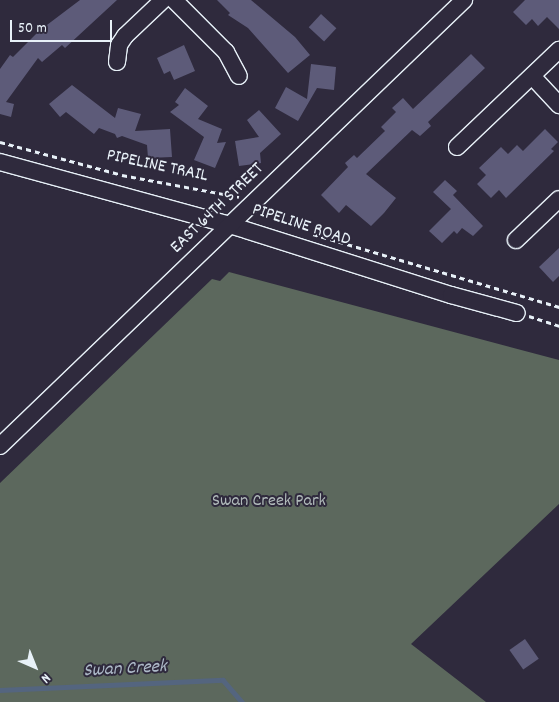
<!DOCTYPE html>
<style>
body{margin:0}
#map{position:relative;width:559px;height:702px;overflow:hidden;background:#2f2a3d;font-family:Dekko,sans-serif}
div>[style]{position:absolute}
.green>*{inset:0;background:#5c685d}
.stream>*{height:4.5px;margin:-2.25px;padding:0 2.25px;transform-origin:2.25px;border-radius:2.25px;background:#54657f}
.building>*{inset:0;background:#5d5b79;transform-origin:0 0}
.path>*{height:2.5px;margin-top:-1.25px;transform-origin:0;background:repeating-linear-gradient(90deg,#e8f1f8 0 5px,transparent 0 9px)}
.roads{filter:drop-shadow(1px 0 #e8f1f8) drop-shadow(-1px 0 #e8f1f8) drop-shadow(0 1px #e8f1f8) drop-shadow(0 -1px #e8f1f8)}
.minor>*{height:16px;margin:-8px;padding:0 8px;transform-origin:8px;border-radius:8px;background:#2f2a3d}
span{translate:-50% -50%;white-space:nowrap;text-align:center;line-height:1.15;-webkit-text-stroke:4px #2f2a3d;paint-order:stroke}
.street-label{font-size:18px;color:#e8f1f8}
.park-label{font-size:18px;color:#b0baba}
.water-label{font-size:19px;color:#adb9c8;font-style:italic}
.north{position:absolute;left:10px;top:642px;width:50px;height:50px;-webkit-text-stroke:4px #2f2a3d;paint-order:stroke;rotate:136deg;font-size:14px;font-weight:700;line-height:20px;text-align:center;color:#e8f1f8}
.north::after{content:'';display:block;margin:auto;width:18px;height:22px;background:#e8f1f8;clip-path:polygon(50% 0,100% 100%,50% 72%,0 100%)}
.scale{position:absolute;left:10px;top:20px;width:102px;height:22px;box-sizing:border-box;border:2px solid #e8f1f8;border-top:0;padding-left:6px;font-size:15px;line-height:18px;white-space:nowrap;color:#e8f1f8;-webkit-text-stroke:4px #2f2a3d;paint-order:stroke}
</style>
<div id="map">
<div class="green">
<i style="clip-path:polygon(229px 272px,559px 360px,559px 504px,411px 644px,486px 702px,0 702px,0 483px,212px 279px,220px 281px)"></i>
</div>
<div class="stream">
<i style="left:0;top:690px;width:223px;rotate:-2.6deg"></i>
<i style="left:223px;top:680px;width:29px;rotate:49deg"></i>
</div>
<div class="building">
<i style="clip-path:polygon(80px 0,117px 0,65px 48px,62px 45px,42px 62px,38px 58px,6px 102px,14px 104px,11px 117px,0 114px,0 69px,10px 55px,13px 57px,39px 31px)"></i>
<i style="clip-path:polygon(217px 0,251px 0,295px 37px,310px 55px,288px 73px,248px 28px,228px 15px,230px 13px)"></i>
<i style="clip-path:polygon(525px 0,559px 0,559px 29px,547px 17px,538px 26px,532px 19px,526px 25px,513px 12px)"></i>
<i style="left:321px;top:14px;width:21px;height:18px;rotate:43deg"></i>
<i style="clip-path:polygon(184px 45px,195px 71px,174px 80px,170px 71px,164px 74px,157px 58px)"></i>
<i style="clip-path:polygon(471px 54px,485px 68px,428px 122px,431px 126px,420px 136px,412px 130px,366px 174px,396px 198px,384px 213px,371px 226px,346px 205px,339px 213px,321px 195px,348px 167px,345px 163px,354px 155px,357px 158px,385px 131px,381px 127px,396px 112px,392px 108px,403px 98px,413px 109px)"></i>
<i style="clip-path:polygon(311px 64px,336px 67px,334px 90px,317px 88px,298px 121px,275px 108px,286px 87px,307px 99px)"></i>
<i style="clip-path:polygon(72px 85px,115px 118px,118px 108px,141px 114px,135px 131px,170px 129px,172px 157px,148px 158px,147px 145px,122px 136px,117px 138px,115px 134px,99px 128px,94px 134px,66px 112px,60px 117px,49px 104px)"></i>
<i style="clip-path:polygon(185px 88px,208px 106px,198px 119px,222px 129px,217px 143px,226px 142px,215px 168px,194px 160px,204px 137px,170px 112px,179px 105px,175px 102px)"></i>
<i style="clip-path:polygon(259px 110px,281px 134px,260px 153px,261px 163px,239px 166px,235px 141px,259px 137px,247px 120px)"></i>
<i style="clip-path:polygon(545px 129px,558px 142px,551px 149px,554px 151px,506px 198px,499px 190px,491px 198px,477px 184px,486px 175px,479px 168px,501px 147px,508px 154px,517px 145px,523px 151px)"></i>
<i style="clip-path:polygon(445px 180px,457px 191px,453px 195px,483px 226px,473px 236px,462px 228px,457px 234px,454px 231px,442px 243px,429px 231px,451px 209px,433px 192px)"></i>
<i style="clip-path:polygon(559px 248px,559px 276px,553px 282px,539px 267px)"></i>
<i style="left:525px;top:639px;width:24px;height:19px;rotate:55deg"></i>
</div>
<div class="path">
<i style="left:0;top:142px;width:126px;rotate:15.1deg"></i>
<i style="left:122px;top:175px;width:119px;rotate:10.6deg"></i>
<i style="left:313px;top:234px;width:257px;rotate:16.5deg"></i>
<i style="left:529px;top:316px;width:32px;rotate:18deg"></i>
</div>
<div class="roads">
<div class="minor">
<i style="left:174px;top:0;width:74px;rotate:45deg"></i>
<i style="left:226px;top:52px;width:27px;rotate:62deg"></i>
<i style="left:117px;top:62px;width:17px;rotate:-83deg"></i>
<i style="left:119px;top:45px;width:11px;rotate:-56deg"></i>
<i style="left:125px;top:36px;width:52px;rotate:-43.5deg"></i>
<i style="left:532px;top:76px;width:40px;rotate:47deg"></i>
<i style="left:457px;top:147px;width:141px;rotate:-43.6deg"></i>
<i style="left:0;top:162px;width:238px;rotate:15.3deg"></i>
<i style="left:230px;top:225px;width:232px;rotate:17.6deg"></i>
<i style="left:451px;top:295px;width:68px;rotate:15.3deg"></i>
<i style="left:516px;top:240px;width:59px;rotate:-43.6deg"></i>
<i style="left:0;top:446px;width:644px;rotate:-43.87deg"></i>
</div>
</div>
<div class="street-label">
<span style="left:157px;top:167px;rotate:12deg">PIPELINE TRAIL</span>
<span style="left:218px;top:209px;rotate:-44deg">EAST 64TH STREET</span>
<span style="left:301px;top:226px;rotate:18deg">PIPELINE ROAD</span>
</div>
<div class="park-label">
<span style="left:269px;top:502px">Swan Creek Park</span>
</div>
<div class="water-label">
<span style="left:125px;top:670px;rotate:-3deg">Swan Creek</span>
</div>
<div class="north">N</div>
<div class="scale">50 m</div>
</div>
